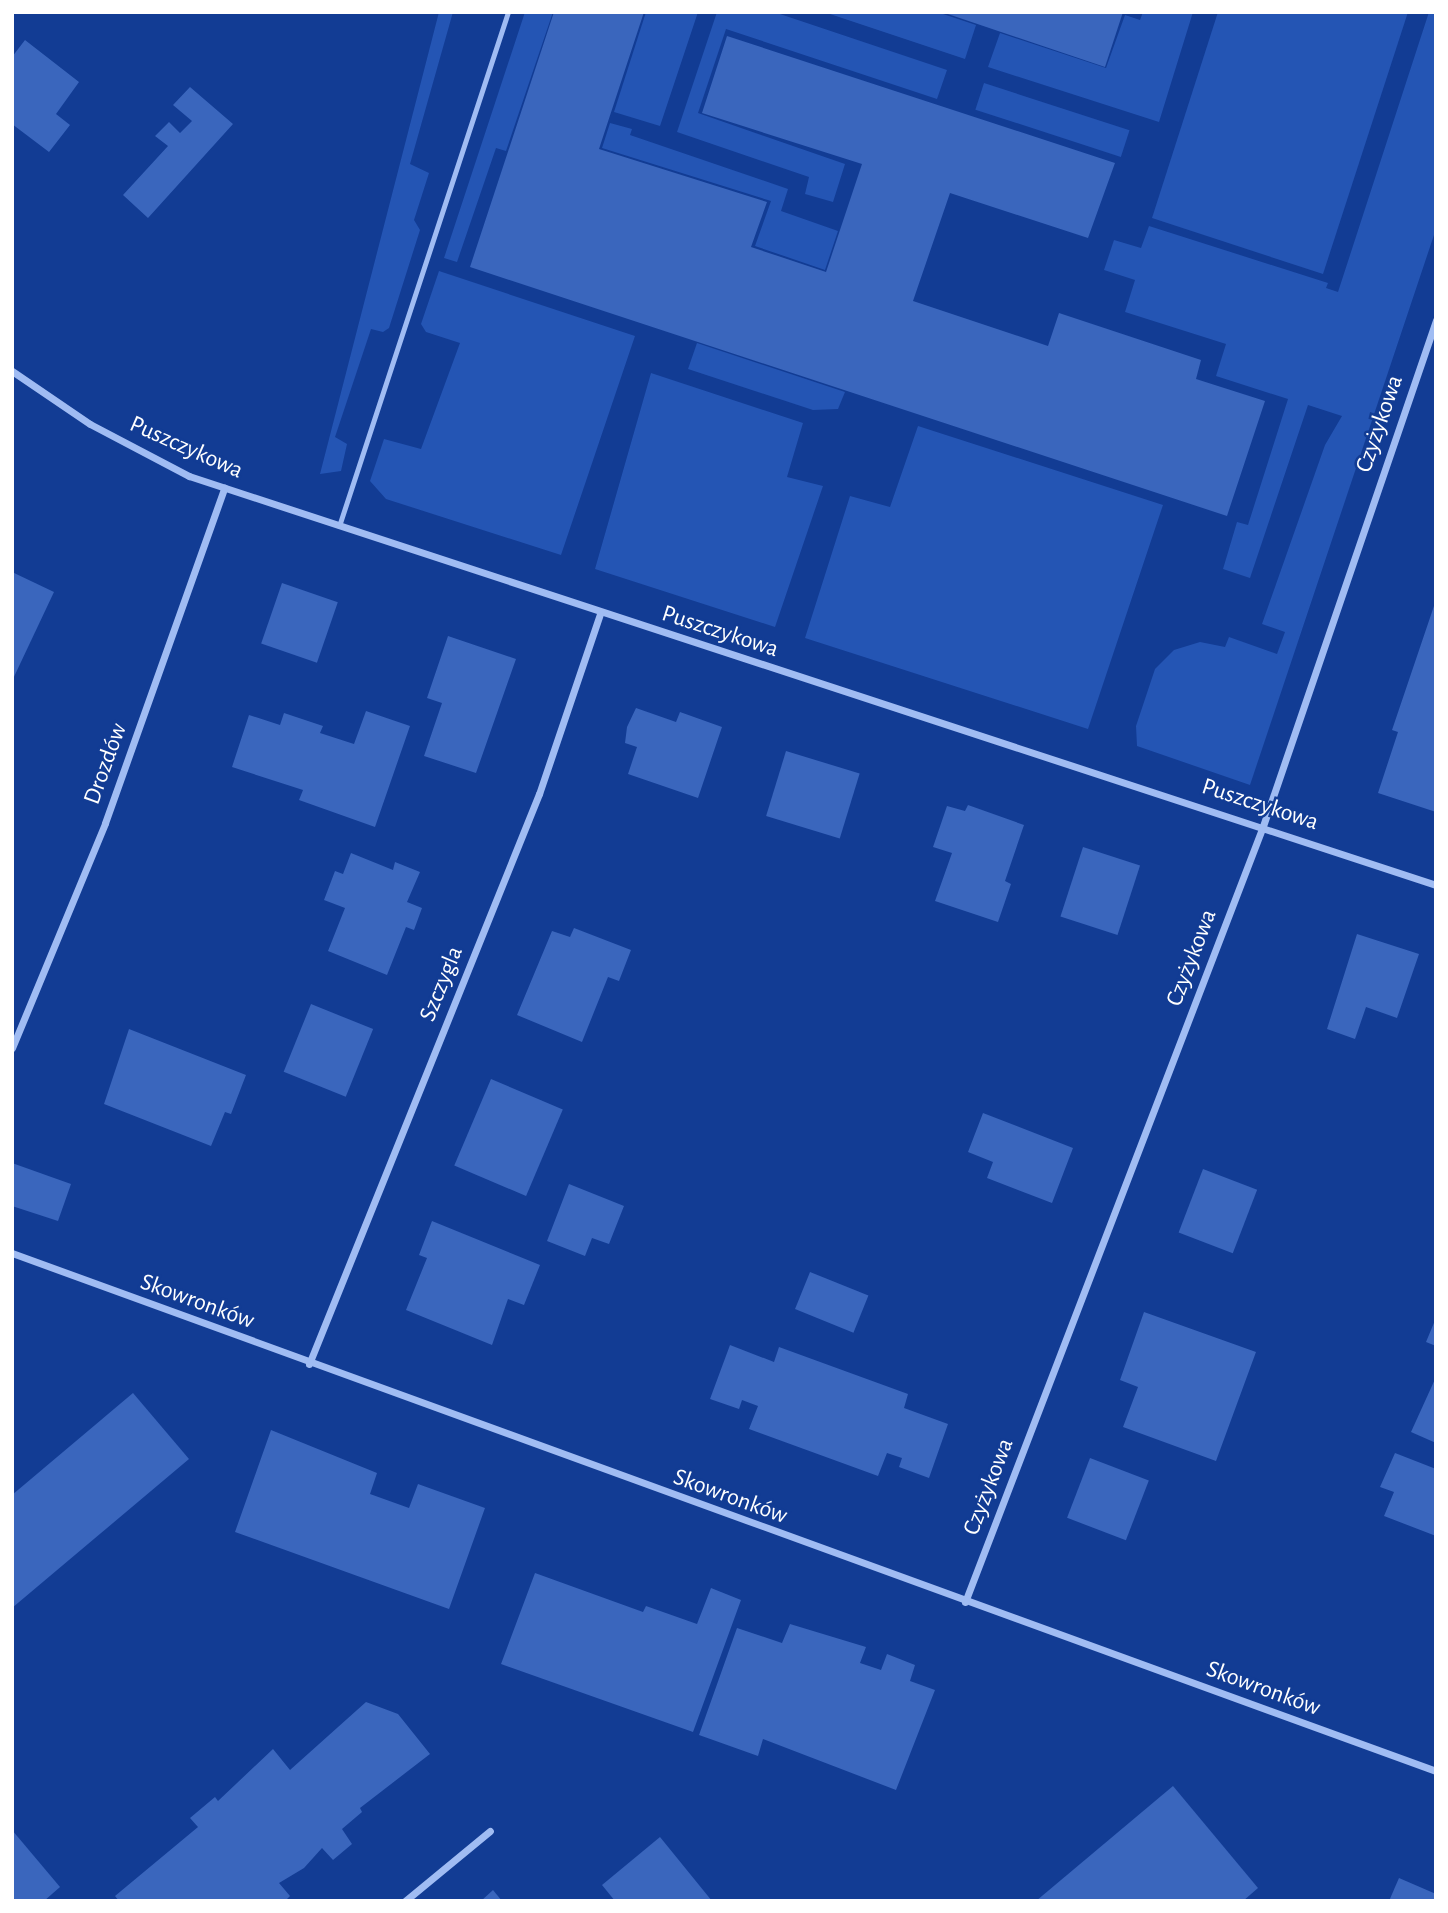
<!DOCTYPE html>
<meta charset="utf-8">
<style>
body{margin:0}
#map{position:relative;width:1448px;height:1913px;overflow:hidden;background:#123c94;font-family:"Alegreya Sans",sans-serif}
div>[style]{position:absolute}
.green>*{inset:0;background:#2455b4;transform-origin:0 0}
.building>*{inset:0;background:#3a66bd;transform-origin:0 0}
.lane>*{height:5px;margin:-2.5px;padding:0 2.5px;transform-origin:2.5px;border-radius:2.5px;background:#a0bcf3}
.street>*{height:7px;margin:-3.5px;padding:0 3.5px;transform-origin:3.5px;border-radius:3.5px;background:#a0bcf3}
span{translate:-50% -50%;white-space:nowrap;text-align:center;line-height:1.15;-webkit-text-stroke:5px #123c94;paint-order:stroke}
.street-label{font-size:24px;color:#fff}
.frame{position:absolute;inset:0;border:14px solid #fff;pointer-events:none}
</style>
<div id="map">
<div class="green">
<i style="clip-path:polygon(439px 12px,453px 12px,410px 164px,429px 173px,414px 220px,420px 230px,389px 328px,383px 332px,371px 329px,335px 437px,347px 444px,341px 471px,320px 474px)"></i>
<i style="clip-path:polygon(525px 12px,553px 12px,506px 151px,496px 148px,457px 262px,444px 258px)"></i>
<i style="clip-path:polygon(646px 12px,698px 12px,660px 126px,614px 112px)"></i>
<i style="clip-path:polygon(717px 12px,774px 12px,947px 70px,937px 99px,726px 29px,698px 113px,845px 164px,833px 202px,805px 194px,809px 177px,677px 132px)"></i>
<i style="clip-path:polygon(824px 12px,937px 12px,976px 25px,965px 59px)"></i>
<i style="clip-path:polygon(1143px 12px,1193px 12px,1159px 122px,988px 67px,1000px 33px,1106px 68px,1125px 15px,1140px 20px)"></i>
<i style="clip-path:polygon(1218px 12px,1408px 12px,1323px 274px,1152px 218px)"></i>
<i style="clip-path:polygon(1429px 12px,1436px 12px,1436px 229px,1250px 785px,1137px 746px,1136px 726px,1155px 669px,1174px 650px,1200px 642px,1225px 647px,1229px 637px,1277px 654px,1285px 632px,1262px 624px,1325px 445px,1342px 416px,1308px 405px,1250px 578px,1223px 569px,1237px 522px,1248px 525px,1288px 399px,1216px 376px,1226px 344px,1125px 312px,1135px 280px,1104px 270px,1114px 240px,1141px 248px,1149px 226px,1328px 283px,1326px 288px,1338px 292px)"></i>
<i style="left:984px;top:83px;width:153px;height:28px;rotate:18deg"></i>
<i style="clip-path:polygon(610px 123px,632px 129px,630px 135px,788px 189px,781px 211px,838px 231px,825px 270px,755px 246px,771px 201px,602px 148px)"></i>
<i style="clip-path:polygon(439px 271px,635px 336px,561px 555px,386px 499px,370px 481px,384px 439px,421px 449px,460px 343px,426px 332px,421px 324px)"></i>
<i style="clip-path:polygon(697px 343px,845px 392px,838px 409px,813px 410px,688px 369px)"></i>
<i style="clip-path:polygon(651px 373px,803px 423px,787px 477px,823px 486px,775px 627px,595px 569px)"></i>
<i style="clip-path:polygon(918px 426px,1163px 505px,1088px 729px,805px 638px,850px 496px,890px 507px)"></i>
</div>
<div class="building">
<i style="clip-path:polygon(554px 12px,644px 12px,599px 149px,767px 202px,751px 247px,826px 272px,862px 164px,702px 113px,727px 36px,1115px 163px,1088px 238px,950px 193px,913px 301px,1048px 346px,1059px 313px,1201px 360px,1196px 379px,1265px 401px,1227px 516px,470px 267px)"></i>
<i style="clip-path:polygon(942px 12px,1123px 12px,1105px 67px)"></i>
<i style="clip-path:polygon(25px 40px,79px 82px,56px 114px,70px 125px,49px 152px,12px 124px,12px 57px)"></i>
<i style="clip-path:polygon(190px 87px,233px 124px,148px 218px,123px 195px,168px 146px,155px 136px,169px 122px,180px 133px,192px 121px,173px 105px)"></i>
<i style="clip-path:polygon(12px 572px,54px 592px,12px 681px)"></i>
<i style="left:282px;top:583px;width:59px;height:64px;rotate:19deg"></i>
<i style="clip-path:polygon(1436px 600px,1436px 812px,1378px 793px,1398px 732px,1392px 730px)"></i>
<i style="clip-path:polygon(448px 636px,516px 659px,476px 773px,424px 756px,442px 703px,427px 698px)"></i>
<i style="clip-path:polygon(636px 708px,676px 722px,680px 712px,722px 727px,698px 798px,628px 774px,637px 747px,625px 743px,627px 727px)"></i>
<i style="clip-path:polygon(366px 711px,410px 726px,375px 827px,299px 800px,303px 790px,232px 767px,249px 715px,280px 725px,284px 713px,323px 726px,320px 733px,354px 744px)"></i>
<i style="left:786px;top:751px;width:77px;height:68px;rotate:17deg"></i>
<i style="clip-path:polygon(968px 805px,1024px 825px,1005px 881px,1011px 884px,998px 922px,935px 901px,952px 853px,933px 847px,947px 806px,965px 811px)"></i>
<i style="left:1083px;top:847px;width:60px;height:73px;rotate:18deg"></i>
<i style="clip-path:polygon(351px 853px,393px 870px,395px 862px,420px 872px,407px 902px,422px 908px,414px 930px,406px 927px,387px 975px,328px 951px,345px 908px,324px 900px,335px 871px,343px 874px)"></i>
<i style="clip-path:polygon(574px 928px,631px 950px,619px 981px,608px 977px,582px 1042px,517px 1015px,552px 931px,570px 937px)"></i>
<i style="clip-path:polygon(1357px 934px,1419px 954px,1397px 1018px,1366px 1007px,1355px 1039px,1327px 1029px)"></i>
<i style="left:311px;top:1004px;width:67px;height:73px;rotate:22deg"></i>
<i style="clip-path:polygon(129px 1029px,246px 1075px,231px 1114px,225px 1112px,211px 1146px,104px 1104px)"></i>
<i style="left:491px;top:1079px;width:78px;height:94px;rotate:23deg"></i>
<i style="clip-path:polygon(983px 1113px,1073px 1148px,1052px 1203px,987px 1178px,993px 1162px,968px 1152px)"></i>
<i style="clip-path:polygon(12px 1163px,71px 1184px,58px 1221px,12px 1206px)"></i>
<i style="left:1203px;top:1169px;width:58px;height:68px;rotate:21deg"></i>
<i style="clip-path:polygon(569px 1184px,624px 1206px,609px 1244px,592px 1238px,585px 1256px,547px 1241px)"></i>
<i style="clip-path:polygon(432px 1221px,540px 1265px,524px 1305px,508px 1299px,492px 1345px,406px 1310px,427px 1258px,419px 1255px)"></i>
<i style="left:810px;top:1272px;width:63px;height:40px;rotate:22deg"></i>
<i style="clip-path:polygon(1144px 1312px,1256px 1352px,1216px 1461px,1123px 1427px,1138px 1387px,1120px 1380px)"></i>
<i style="clip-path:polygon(1436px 1318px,1436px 1346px,1426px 1342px)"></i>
<i style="clip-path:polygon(730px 1345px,774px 1362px,779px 1347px,908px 1394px,904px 1408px,948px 1424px,929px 1478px,899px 1467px,902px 1458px,887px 1453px,878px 1476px,749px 1429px,758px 1406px,742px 1400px,739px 1409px,710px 1399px)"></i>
<i style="clip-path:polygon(1436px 1377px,1436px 1443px,1411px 1432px)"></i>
<i style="clip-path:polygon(133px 1393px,189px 1459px,12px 1608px,12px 1495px)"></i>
<i style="clip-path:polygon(271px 1430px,377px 1473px,370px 1494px,409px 1508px,418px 1484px,485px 1508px,449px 1609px,235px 1532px)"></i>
<i style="clip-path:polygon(1395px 1453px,1436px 1469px,1436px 1536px,1384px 1516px,1394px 1492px,1380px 1487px)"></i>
<i style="left:1090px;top:1458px;width:63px;height:64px;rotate:21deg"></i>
<i style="clip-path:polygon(535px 1573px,643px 1612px,646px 1606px,697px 1624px,711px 1588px,741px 1600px,693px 1732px,501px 1664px)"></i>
<i style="clip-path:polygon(790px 1624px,866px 1647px,860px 1663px,881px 1670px,887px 1654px,915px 1665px,910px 1681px,935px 1690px,896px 1790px,763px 1739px,758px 1756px,699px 1735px,737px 1628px,782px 1643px)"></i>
<i style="clip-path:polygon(366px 1702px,398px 1714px,430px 1754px,360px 1808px,362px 1812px,342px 1829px,352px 1844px,333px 1860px,322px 1848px,304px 1868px,279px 1883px,290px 1896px,285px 1901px,119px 1901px,115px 1896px,198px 1827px,190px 1818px,215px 1797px,218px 1801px,273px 1749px,290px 1770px)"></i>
<i style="clip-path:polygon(1173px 1786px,1258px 1888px,1243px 1901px,1036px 1901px)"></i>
<i style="clip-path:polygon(12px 1830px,60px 1887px,44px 1901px,12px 1901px)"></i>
<i style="clip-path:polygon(660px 1837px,712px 1901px,615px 1901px,602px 1885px)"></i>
<i style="clip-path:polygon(1399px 1878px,1436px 1894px,1436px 1901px,1389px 1901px)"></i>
<i style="clip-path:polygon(493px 1890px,502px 1901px,481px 1901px)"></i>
</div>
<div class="lane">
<i style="left:339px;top:526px;width:541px;rotate:-71.8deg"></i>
</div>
<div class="street">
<i style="left:12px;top:371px;width:94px;rotate:34.2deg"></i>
<i style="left:90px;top:424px;width:112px;rotate:27.7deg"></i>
<i style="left:189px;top:476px;width:1312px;rotate:18.16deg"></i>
<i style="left:12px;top:1048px;width:243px;rotate:-67.5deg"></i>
<i style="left:105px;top:823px;width:356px;rotate:-70.4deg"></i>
<i style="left:12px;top:1253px;width:1515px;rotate:19.99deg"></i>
<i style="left:309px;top:1364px;width:615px;rotate:-68.03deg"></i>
<i style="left:539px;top:794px;width:190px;rotate:-71.3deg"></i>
<i style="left:965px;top:1602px;width:831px;rotate:-68.99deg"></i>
<i style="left:1263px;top:826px;width:535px;rotate:-71.12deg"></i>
<i style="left:405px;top:1901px;width:110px;rotate:-39.5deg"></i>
</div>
<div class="street-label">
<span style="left:1380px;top:424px;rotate:-71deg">Czyżykowa</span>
<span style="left:186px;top:448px;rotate:24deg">Puszczykowa</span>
<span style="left:720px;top:632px;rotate:18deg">Puszczykowa</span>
<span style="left:106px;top:764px;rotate:-70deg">Drozdów</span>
<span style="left:1260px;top:805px;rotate:18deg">Puszczykowa</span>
<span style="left:1192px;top:958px;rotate:-69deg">Czyżykowa</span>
<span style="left:442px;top:984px;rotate:-68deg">Szczygla</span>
<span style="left:197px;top:1302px;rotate:20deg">Skowronków</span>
<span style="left:989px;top:1487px;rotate:-69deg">Czyżykowa</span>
<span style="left:730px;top:1497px;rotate:20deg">Skowronków</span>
<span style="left:1263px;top:1689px;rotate:20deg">Skowronków</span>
</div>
<div class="frame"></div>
</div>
